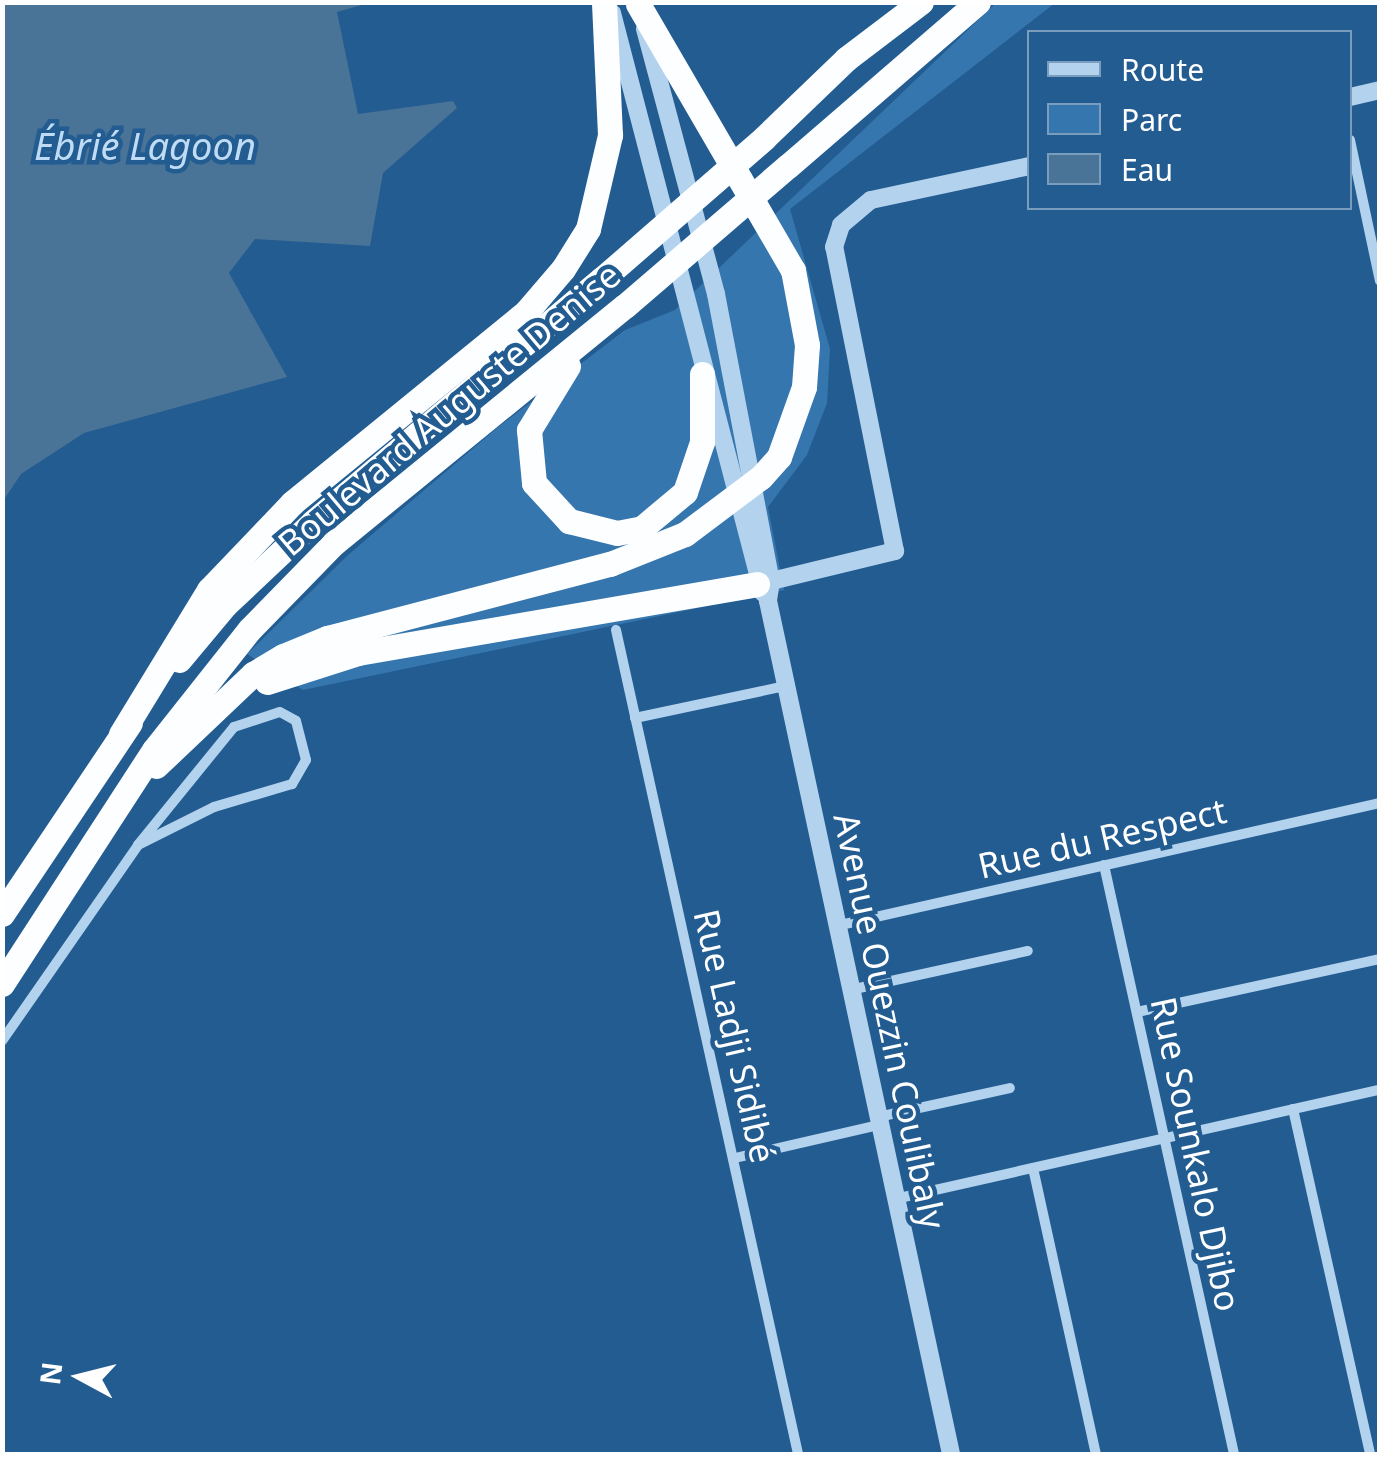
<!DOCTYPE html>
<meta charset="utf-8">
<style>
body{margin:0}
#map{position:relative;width:1382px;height:1457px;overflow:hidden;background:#225c91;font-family:"Noto Sans",sans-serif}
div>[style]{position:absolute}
.green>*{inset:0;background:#3676ae}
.water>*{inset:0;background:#4a7398}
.minor>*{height:10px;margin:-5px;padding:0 5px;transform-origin:5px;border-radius:5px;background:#b3d2ed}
.tertiary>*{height:18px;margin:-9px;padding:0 9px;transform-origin:9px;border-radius:9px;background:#b3d2ed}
.trunk>*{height:25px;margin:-12.5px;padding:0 12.5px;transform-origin:12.5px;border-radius:12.5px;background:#fcfeff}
.trunk-bridge>*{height:25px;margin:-12.5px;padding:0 12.5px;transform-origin:12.5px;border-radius:12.5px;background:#fcfeff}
span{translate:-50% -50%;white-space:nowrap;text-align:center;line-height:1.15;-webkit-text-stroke:9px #225c91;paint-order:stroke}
.street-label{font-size:35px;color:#fff}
.water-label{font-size:38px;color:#c0dcf4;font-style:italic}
.frame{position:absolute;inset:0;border:5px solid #fff;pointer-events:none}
.legend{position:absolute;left:1027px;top:30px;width:325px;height:180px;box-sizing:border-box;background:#225c91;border:2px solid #7a9dbd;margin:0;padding:12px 18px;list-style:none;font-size:30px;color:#fff}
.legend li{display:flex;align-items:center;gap:20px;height:50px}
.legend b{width:50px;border:2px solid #7a9dbd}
.north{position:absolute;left:30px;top:1327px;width:100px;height:100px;-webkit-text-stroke:8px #225c91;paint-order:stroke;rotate:277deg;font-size:28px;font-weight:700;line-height:40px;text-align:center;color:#fff}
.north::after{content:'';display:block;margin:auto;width:35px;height:45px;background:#fff;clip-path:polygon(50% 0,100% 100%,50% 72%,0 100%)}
</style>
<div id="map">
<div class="green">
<i style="clip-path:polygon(996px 3px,1055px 3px,790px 209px,830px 349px,827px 403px,807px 455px,768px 507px,784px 590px,303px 690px,247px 654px,348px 555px,497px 428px,625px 330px,675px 310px)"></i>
</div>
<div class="water">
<i style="clip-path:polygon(3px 2px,369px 3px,337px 12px,358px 114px,453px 101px,457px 108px,383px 173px,370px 246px,255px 239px,229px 273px,287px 377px,84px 433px,21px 474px,3px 501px)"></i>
</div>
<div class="minor">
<i style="left:1350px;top:140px;width:144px;rotate:78deg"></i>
<i style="left:616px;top:630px;width:844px;rotate:77.54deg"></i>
<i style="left:635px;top:718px;width:154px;rotate:-12deg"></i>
<i style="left:1104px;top:865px;width:603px;rotate:77.55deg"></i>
<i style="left:836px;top:926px;width:558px;rotate:-12.74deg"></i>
<i style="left:850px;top:990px;width:182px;rotate:-12.4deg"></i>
<i style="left:1137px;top:1012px;width:249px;rotate:-12.3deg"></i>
<i style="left:2px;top:1041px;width:239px;rotate:-55.2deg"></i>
<i style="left:138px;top:845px;width:152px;rotate:-50.9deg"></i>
<i style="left:234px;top:727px;width:48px;rotate:-18.1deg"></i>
<i style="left:280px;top:712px;width:18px;rotate:29deg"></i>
<i style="left:296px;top:721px;width:40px;rotate:75.6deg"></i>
<i style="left:306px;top:760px;width:28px;rotate:120deg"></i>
<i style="left:292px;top:784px;width:81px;rotate:163.6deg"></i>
<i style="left:214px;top:807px;width:85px;rotate:153.4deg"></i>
<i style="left:1293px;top:1109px;width:353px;rotate:77.4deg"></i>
<i style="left:878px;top:1117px;width:135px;rotate:-12.4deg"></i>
<i style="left:735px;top:1158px;width:148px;rotate:-12.9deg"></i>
<i style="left:1033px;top:1168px;width:293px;rotate:77.6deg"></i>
<i style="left:895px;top:1199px;width:497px;rotate:-12.7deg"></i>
</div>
<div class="tertiary">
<i style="left:612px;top:13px;width:599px;rotate:75.41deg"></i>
<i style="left:645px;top:29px;width:274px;rotate:75deg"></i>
<i style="left:716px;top:294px;width:292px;rotate:79.2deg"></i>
<i style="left:771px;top:581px;width:20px;rotate:99deg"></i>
<i style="left:768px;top:601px;width:872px;rotate:77.89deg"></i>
<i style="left:1350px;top:97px;width:31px;rotate:-13deg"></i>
<i style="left:763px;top:583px;width:136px;rotate:-13.6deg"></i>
<i style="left:895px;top:551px;width:310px;rotate:-101.3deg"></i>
<i style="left:834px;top:247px;width:23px;rotate:-72deg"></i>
<i style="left:841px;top:225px;width:39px;rotate:-40deg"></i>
<i style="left:871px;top:200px;width:163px;rotate:-12.1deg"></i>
</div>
<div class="trunk">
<i style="left:638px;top:4px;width:308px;rotate:59.8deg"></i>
<i style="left:793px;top:270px;width:76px;rotate:79.4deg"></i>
<i style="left:807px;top:345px;width:42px;rotate:94.1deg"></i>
<i style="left:804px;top:387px;width:74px;rotate:109.7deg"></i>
<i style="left:779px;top:457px;width:27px;rotate:132deg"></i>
<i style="left:764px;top:138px;width:114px;rotate:-43.9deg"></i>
<i style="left:846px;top:59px;width:94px;rotate:-37.2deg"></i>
<i style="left:788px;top:166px;width:251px;rotate:-40.8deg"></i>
<i style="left:568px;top:366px;width:75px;rotate:121.4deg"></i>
<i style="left:529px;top:430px;width:53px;rotate:84.6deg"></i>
<i style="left:534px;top:483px;width:52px;rotate:47.4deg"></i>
<i style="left:569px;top:521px;width:49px;rotate:14deg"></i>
<i style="left:617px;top:533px;width:25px;rotate:-11deg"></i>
<i style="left:642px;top:528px;width:56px;rotate:-39.9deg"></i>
<i style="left:685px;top:492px;width:53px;rotate:-71.2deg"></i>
<i style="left:702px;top:442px;width:68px;rotate:-90deg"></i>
<i style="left:179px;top:660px;width:72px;rotate:-50.1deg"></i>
<i style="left:225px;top:605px;width:121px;rotate:-43.3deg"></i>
<i style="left:313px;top:522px;width:378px;rotate:-40.1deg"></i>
<i style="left:267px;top:682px;width:96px;rotate:-17.7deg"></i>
<i style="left:358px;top:653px;width:405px;rotate:-9.8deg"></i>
<i style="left:121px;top:734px;width:169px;rotate:-58.6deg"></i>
<i style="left:209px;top:590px;width:120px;rotate:-46.3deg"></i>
<i style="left:292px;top:503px;width:303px;rotate:-39.2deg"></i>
<i style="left:527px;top:311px;width:55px;rotate:-49.4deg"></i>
<i style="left:563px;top:269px;width:47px;rotate:-58deg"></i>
<i style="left:588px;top:229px;width:97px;rotate:-76.8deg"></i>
<i style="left:610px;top:135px;width:133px;rotate:-92.6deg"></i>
<i style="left:156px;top:766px;width:134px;rotate:-43.5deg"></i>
<i style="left:253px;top:674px;width:35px;rotate:-31deg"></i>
<i style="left:283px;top:656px;width:48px;rotate:-22.2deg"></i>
<i style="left:327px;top:638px;width:293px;rotate:-14.7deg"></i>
<i style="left:610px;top:564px;width:81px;rotate:-21.8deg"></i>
<i style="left:2px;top:914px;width:230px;rotate:-56.2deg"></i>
<i style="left:2px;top:984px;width:279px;rotate:-57deg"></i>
<i style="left:154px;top:750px;width:154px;rotate:-51.6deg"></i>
<i style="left:250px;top:629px;width:120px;rotate:-45.7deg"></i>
<i style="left:334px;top:543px;width:375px;rotate:-39.2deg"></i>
</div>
<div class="trunk-bridge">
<i style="left:602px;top:279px;width:215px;rotate:-41deg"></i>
<i style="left:625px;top:306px;width:215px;rotate:-40.7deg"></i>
<i style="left:685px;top:534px;width:95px;rotate:-36.9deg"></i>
</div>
<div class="street-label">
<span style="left:449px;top:409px;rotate:-40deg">Boulevard Auguste Denise</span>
<span style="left:1102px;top:838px;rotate:-13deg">Rue du Respect</span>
<span style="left:890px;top:1021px;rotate:78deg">Avenue Ouezzin Coulibaly</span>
<span style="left:735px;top:1036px;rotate:77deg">Rue Ladji Sidibé</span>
<span style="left:1196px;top:1154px;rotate:78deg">Rue Sounkalo Djibo</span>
</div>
<div class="water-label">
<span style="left:145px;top:146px">Ébrié Lagoon</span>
</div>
<div class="frame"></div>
<ul class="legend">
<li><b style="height:12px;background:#b3d2ed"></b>Route</li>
<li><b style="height:28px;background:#3676ae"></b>Parc</li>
<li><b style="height:28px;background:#4a7398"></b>Eau</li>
</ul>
<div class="north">N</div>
</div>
